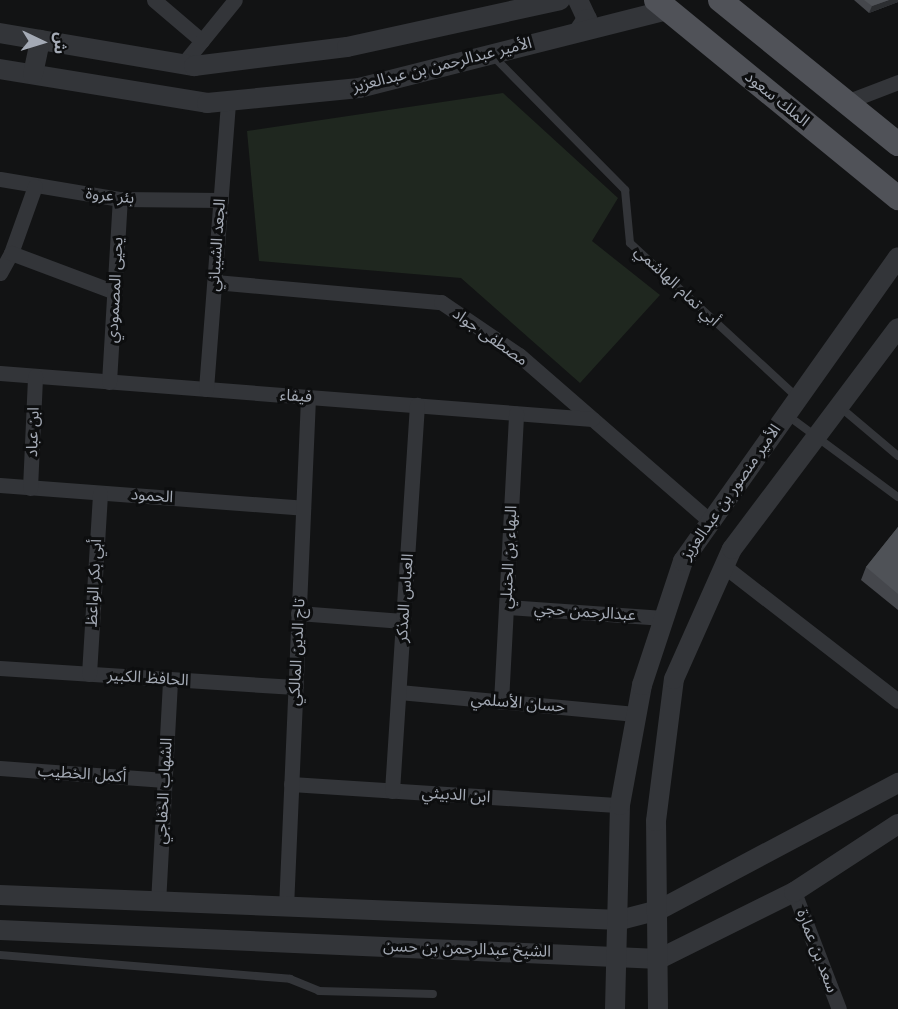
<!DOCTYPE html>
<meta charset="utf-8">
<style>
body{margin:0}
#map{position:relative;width:898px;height:1009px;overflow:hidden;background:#121314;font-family:Helvetica,"Noto Sans Arabic",sans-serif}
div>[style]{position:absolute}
.green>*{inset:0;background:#1f271f}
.service>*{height:8px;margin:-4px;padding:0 4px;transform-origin:4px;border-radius:4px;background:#333539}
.minor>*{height:15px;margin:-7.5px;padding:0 7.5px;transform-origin:7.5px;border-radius:7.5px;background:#333539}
.tertiary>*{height:20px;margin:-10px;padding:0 10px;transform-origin:10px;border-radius:10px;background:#333539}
.primary>*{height:24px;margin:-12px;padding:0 12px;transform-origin:12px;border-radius:12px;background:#505258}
.wall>*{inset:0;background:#45474c}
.shaded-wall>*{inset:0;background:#2c2e31}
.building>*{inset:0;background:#4f5257}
span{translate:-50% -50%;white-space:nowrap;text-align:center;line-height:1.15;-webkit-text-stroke:6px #0d0e0f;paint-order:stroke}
.street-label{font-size:16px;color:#a4aab5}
.north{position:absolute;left:12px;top:12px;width:60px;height:60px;-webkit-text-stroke:4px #0d0e0f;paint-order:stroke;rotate:94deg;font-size:16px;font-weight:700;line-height:24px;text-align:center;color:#a4aab5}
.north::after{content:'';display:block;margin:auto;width:21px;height:27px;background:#a4aab5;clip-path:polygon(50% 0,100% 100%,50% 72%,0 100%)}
</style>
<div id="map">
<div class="green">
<i style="clip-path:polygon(503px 93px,618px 198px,592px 241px,660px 295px,580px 383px,461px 278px,259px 261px,247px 131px)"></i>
</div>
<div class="service">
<i style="left:494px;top:57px;width:187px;rotate:45.4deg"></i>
<i style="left:625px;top:190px;width:53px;rotate:84.6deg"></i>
<i style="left:630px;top:243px;width:227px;rotate:42.7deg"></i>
<i style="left:840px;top:407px;width:76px;rotate:40.2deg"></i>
<i style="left:787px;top:415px;width:138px;rotate:36.5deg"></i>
<i style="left:0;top:955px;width:291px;rotate:4.7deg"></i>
<i style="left:290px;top:979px;width:31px;rotate:22deg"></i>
<i style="left:319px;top:991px;width:114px;rotate:1.5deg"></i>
</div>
<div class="minor">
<i style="left:154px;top:0;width:63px;rotate:40.5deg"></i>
<i style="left:183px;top:64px;width:82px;rotate:-50.9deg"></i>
<i style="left:846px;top:102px;width:56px;rotate:-21deg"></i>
<i style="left:0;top:179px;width:122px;rotate:9.5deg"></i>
<i style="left:120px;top:199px;width:101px;rotate:0.6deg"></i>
<i style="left:11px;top:253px;width:71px;rotate:-70.3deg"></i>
<i style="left:0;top:273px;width:23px;rotate:-61deg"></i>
<i style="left:11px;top:253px;width:111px;rotate:20.6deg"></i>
<i style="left:215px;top:282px;width:227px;rotate:5.1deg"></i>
<i style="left:441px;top:302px;width:94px;rotate:34.2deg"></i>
<i style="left:519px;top:355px;width:253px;rotate:41deg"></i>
<i style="left:0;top:373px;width:594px;rotate:4.44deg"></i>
<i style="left:109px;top:382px;width:183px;rotate:-86.6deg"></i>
<i style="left:206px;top:389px;width:289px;rotate:-85.6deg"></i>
<i style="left:0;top:485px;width:304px;rotate:4.3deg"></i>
<i style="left:30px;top:488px;width:112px;rotate:-87.4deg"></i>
<i style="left:724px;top:566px;width:220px;rotate:37.8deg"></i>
<i style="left:506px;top:607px;width:158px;rotate:4deg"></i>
<i style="left:298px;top:613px;width:105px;rotate:4.4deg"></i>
<i style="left:0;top:668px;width:296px;rotate:3.7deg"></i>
<i style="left:89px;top:674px;width:181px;rotate:-86.5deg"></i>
<i style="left:399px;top:692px;width:240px;rotate:5.3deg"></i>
<i style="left:501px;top:702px;width:289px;rotate:-87deg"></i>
<i style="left:0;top:768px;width:165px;rotate:4.2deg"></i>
<i style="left:291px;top:784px;width:330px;rotate:3.7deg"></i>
<i style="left:392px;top:791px;width:387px;rotate:-86.3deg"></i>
<i style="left:794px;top:892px;width:125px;rotate:69deg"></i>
<i style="left:158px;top:903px;width:224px;rotate:-86.9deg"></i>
<i style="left:286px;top:908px;width:511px;rotate:-87.53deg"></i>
</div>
<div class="tertiary">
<i style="left:578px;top:0;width:21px;rotate:65deg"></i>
<i style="left:587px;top:19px;width:14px;rotate:124deg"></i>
<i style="left:0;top:33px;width:197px;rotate:9.7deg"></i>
<i style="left:194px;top:66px;width:154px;rotate:-7.1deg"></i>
<i style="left:347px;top:47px;width:218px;rotate:-12.4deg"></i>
<i style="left:0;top:69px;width:210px;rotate:9.3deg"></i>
<i style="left:207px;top:103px;width:153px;rotate:-5.6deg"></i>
<i style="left:359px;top:88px;width:319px;rotate:-14.2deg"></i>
<i style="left:33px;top:74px;width:35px;rotate:-78deg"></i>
<i style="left:0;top:895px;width:621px;rotate:2.31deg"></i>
<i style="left:620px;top:920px;width:40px;rotate:-14.4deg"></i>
<i style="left:659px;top:910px;width:271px;rotate:-28deg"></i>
<i style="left:0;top:930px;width:660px;rotate:2.52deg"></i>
<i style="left:659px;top:959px;width:151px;rotate:-26.4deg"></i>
<i style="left:794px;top:892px;width:124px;rotate:-33.2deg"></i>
<i style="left:615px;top:1009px;width:204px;rotate:-88.6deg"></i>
<i style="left:620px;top:805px;width:122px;rotate:-79.6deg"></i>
<i style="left:642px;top:685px;width:131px;rotate:-71.7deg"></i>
<i style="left:683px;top:561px;width:372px;rotate:-54.7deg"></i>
<i style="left:658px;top:1009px;width:188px;rotate:-90.6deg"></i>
<i style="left:656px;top:821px;width:143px;rotate:-82.8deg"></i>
<i style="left:674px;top:679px;width:142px;rotate:-66deg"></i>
<i style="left:732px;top:549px;width:276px;rotate:-53.1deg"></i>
</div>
<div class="primary">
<i style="left:656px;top:0;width:313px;rotate:39.3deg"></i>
<i style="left:720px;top:0;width:229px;rotate:39deg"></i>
</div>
<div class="wall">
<i style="clip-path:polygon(854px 0,898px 0,898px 2px,869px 13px)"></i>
<i style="clip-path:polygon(898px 527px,898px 610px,861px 580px,866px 567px)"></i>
</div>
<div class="shaded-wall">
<i style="clip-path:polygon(889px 0,898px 0,898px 2px,869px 13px,872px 6px)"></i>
</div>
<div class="building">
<i style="clip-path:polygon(864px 0,889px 0,872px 6px)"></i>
<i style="clip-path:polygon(898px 527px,898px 594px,866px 567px)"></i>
</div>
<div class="street-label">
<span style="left:442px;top:65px;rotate:-14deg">الأمير عبدالرحمن بن عبدالعزيز</span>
<span style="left:777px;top:99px;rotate:39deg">الملك سعود</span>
<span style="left:110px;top:196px;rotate:6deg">بئر عروة</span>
<span style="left:217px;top:245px;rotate:-86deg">الجعد الشيباني</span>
<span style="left:677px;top:286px;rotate:43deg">أبي تمام الهاشمي</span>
<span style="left:115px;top:290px;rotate:-87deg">يحيى المصمودي</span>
<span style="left:490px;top:337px;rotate:35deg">مصطفى جواد</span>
<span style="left:296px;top:396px;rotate:4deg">فيفاء</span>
<span style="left:33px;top:432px;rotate:-88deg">ابن عباد</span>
<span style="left:731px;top:492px;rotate:-55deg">الأمير منصور بن عبدالعزيز</span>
<span style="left:152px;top:496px;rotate:4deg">الحمود</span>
<span style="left:509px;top:557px;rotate:-87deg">البهاء بن الحنبلي</span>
<span style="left:94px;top:583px;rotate:-87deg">أبي بكر الواعظ</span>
<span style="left:405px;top:598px;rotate:-86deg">العباس المذكر</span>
<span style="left:585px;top:612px;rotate:4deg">عبدالرحمن حجي</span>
<span style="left:297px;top:652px;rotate:-87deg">تاج الدين المالكي</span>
<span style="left:148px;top:678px;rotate:4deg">الحافظ الكبير</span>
<span style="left:518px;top:703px;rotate:5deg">حسان الأسلمي</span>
<span style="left:82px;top:774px;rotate:4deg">أكمل الخطيب</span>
<span style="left:164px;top:791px;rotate:-87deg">الشهاب الخفاجي</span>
<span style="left:456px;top:795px;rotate:4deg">ابن الدبيثي</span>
<span style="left:467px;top:949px;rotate:2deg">الشيخ عبدالرحمن بن حسن</span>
<span style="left:817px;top:951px;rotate:69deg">سعد بن عمارة</span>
</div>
<div class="north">ش</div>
</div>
